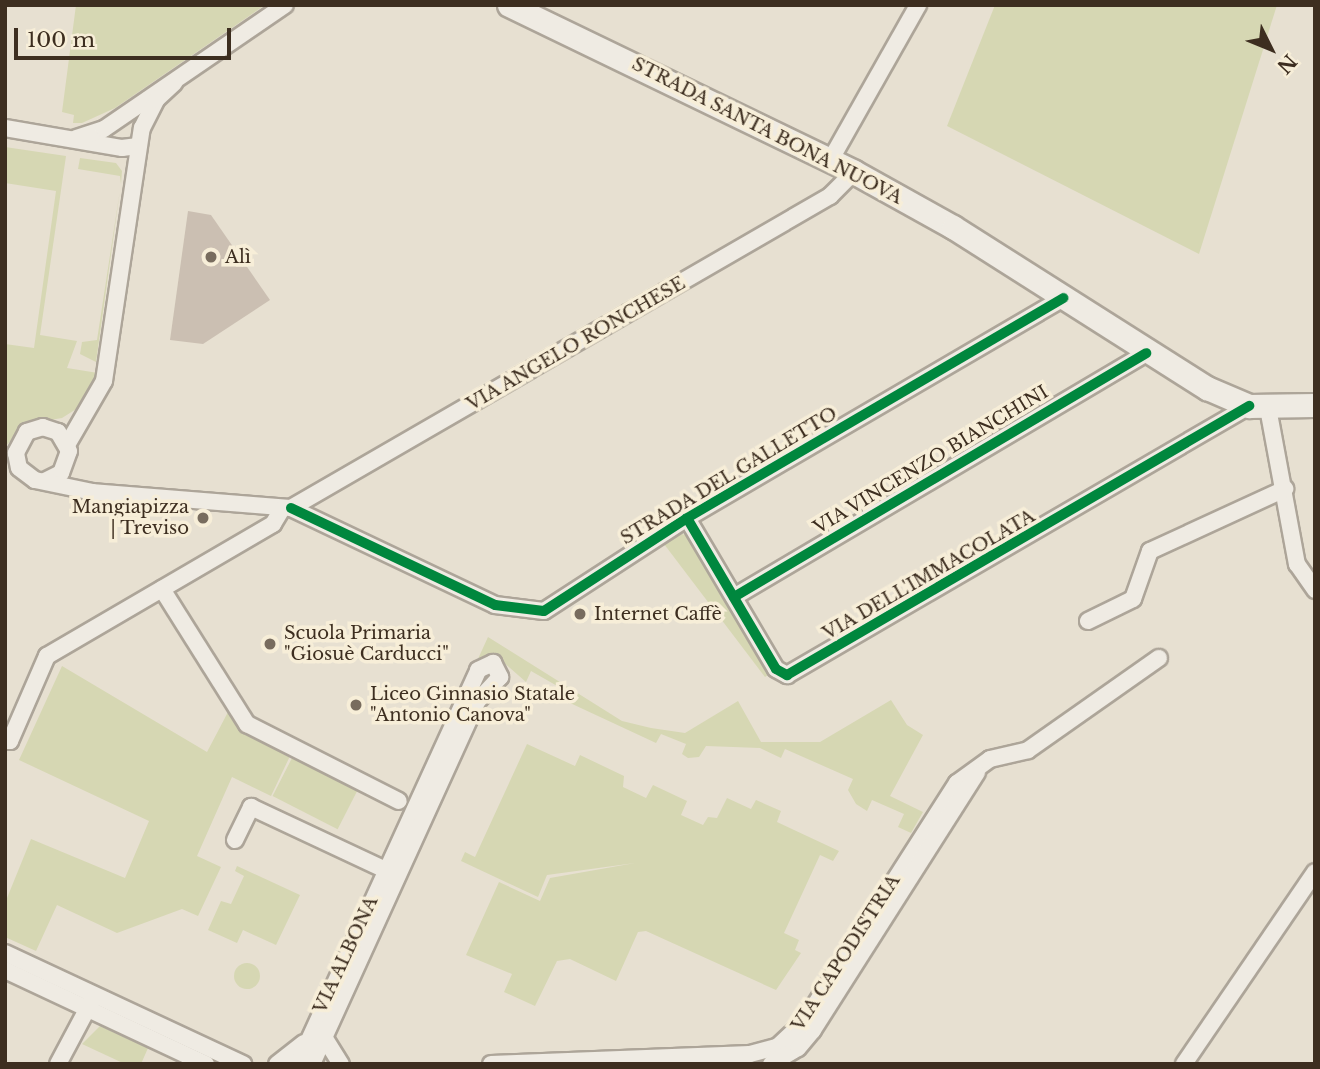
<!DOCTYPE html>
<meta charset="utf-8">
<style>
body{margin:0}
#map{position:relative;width:1320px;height:1069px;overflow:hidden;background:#e7e0d1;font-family:"Libre Baskerville",serif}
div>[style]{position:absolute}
.green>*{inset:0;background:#d6d7b3;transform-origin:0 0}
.round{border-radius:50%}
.building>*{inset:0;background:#cbbfb2}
.roads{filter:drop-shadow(2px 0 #ada599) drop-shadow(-2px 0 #ada599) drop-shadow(0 2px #ada599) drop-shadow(0 -2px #ada599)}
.street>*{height:16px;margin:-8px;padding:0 8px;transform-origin:8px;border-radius:8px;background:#efebe3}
.secondary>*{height:23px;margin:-11.5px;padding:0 11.5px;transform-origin:11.5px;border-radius:11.5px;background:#efebe3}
.cycleway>*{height:10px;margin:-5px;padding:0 5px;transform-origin:5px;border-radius:5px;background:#00873e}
.dots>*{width:19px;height:19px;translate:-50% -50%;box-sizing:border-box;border:4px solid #f7eed8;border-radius:50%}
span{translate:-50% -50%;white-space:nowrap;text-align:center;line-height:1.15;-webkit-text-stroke:7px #f7eed8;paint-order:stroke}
.street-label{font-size:18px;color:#3d2e20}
.poi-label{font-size:18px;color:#3d2e20}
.left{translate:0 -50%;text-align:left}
.right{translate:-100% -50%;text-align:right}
.frame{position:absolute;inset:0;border:7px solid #3d2e20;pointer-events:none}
.north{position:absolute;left:1236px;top:14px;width:70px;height:70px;-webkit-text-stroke:5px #f7eed8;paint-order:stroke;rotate:133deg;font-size:19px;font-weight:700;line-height:28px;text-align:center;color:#3d2e20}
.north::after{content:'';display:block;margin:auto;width:24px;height:32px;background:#3d2e20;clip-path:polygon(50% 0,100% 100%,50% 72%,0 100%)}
.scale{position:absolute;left:14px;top:28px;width:217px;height:32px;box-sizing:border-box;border:4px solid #3d2e20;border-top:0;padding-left:9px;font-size:21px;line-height:24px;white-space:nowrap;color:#3d2e20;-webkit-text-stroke:5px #f7eed8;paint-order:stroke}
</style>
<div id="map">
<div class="green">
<i style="clip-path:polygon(76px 5px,265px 5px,115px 108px,82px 123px,73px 123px,74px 115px,62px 112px)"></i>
<i style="clip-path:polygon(995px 5px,1277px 5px,1199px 254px,947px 126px)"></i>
<i style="clip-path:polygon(5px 147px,66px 156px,40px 335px,77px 341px,67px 368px,98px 373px,81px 406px,62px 418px,26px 424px,5px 447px,5px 344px,34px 348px,56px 191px,5px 183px)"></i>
<i style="clip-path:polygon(80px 158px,116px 163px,122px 171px,121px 184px,120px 176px,78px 169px)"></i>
<i style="clip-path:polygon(120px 190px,96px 362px,80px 354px,82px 342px,97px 340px)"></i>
<i style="clip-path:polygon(682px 534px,691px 537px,771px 673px,765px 677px,664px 544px)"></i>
<i style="clip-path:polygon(488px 637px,622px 721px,651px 728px,685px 733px,738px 701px,761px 742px,820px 742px,891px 700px,907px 725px,923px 735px,890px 796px,923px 812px,911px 833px,898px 827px,904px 814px,872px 800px,867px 811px,856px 804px,848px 790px,853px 779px,785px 749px,781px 758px,760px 748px,706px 746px,699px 757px,688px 758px,682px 754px,686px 744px,661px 734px,656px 743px,555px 696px,559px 687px,531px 671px,526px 682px,495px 655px,484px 657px,472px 672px)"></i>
<i style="clip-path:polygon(62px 666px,207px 752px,228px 712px,239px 726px,291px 754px,271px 796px,232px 777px,197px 856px,221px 867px,198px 916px,182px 909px,117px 933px,57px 905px,36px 951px,5px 937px,5px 903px,31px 839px,125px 878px,149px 821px,19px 760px)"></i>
<i style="clip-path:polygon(527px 744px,575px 766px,580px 755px,624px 776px,623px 787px,646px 798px,653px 785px,687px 801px,681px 815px,703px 825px,708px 817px,717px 818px,727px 798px,751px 809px,756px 800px,781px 811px,777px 822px,839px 851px,833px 861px,820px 855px,784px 933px,799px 940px,795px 950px,801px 953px,776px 990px,646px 931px,638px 932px,616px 981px,570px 959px,557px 961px,535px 1006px,504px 992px,512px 974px,466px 955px,499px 882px,540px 901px,550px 878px,635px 863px,547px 875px,538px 897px,461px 861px,465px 852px,475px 857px)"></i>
<i style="left:293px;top:756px;width:73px;height:45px;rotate:27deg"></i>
<i style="clip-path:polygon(237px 866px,300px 895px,276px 945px,243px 930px,237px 943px,208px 930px,221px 901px,231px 904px,244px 876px,235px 871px)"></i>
<i class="round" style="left:234px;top:963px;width:26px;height:26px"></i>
<i style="clip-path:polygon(100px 1026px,148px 1048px,141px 1064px,125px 1064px,82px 1044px)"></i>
</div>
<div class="building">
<i style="clip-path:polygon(188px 211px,211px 215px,270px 300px,203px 344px,170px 340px)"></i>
</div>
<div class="roads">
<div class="street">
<i style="left:5px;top:128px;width:119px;rotate:9.7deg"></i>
<i style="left:122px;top:148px;width:16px;rotate:-7deg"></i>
<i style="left:76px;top:138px;width:29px;rotate:-18deg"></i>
<i style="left:104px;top:129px;width:219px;rotate:-34.4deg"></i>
<i style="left:831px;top:159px;width:177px;rotate:-60.5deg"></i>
<i style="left:1268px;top:408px;width:159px;rotate:79.5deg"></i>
<i style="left:1297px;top:564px;width:32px;rotate:55deg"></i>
<i style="left:67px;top:445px;width:74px;rotate:-60deg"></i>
<i style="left:104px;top:381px;width:256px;rotate:-81.5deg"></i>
<i style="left:142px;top:128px;width:31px;rotate:-63deg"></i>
<i style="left:156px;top:100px;width:25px;rotate:-43deg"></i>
<i style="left:45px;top:481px;width:18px;rotate:-27deg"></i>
<i style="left:61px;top:473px;width:23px;rotate:-70deg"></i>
<i style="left:69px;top:451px;width:22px;rotate:-120deg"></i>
<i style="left:58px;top:432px;width:16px;rotate:-162deg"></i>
<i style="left:43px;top:427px;width:17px;rotate:163deg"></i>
<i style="left:27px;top:432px;width:24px;rotate:118deg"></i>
<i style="left:16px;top:453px;width:15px;rotate:79deg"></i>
<i style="left:19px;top:468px;width:20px;rotate:37deg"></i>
<i style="left:35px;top:480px;width:59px;rotate:11.7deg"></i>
<i style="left:93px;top:492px;width:199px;rotate:4.6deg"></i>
<i style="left:291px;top:508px;width:226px;rotate:25.4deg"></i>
<i style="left:495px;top:605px;width:49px;rotate:7deg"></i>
<i style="left:544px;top:611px;width:171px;rotate:-33deg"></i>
<i style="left:687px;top:518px;width:436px;rotate:-30.3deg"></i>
<i style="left:291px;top:508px;width:623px;rotate:-30.06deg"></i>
<i style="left:830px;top:196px;width:34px;rotate:-45deg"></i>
<i style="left:687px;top:518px;width:175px;rotate:59.5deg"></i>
<i style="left:776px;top:669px;width:13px;rotate:29deg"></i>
<i style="left:787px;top:675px;width:535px;rotate:-30.21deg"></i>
<i style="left:162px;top:589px;width:160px;rotate:57.8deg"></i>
<i style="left:247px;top:724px;width:170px;rotate:26.9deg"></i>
<i style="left:734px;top:597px;width:479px;rotate:-30.6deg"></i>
<i style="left:1088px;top:621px;width:50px;rotate:-26.1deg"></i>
<i style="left:1133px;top:599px;width:51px;rotate:-70.5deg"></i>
<i style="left:1150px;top:551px;width:149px;rotate:-24.7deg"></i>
<i style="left:5px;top:741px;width:5px"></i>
<i style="left:10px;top:741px;width:93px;rotate:-66.5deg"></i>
<i style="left:47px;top:656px;width:262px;rotate:-30.3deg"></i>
<i style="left:273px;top:524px;width:17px;rotate:-59deg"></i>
<i style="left:235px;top:840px;width:37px;rotate:-64deg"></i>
<i style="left:251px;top:807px;width:158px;rotate:25.1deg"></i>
<i style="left:5px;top:953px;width:263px;rotate:25deg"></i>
<i style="left:5px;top:970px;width:222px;rotate:25.1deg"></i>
<i style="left:324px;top:1037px;width:32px;rotate:58deg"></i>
<i style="left:58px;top:1064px;width:72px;rotate:-62deg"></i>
<i style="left:277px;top:1064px;width:34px;rotate:-38deg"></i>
<i style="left:298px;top:1064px;width:433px;rotate:-65.4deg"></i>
<i style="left:478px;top:670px;width:17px;rotate:-25deg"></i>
<i style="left:493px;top:663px;width:16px;rotate:63deg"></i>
<i style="left:500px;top:677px;width:34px;rotate:133deg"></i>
<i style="left:477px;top:702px;width:398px;rotate:114.5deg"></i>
<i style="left:491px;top:1064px;width:259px;rotate:-2.2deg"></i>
<i style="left:750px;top:1054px;width:28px;rotate:-15deg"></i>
<i style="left:777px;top:1047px;width:37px;rotate:-43deg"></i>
<i style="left:804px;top:1022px;width:284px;rotate:-57.4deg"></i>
<i style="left:957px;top:783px;width:41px;rotate:-36deg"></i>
<i style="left:990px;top:759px;width:39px;rotate:-13deg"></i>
<i style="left:1028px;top:750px;width:160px;rotate:-35.1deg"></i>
<i style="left:771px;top:1064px;width:31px;rotate:-31deg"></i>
<i style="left:798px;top:1048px;width:23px;rotate:-50deg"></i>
<i style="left:813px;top:1030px;width:305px;rotate:-57.5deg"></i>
<i style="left:1184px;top:1064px;width:232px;rotate:-55.7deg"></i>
</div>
<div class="secondary">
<i style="left:509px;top:5px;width:383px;rotate:25.8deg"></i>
<i style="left:854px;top:172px;width:113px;rotate:29.1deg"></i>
<i style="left:953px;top:227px;width:301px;rotate:32.4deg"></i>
<i style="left:1207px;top:388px;width:46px;rotate:23.2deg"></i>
<i style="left:1249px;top:406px;width:66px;rotate:-0.9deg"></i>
</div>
</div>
<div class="cycleway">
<i style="left:291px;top:508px;width:226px;rotate:25.4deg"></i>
<i style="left:495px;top:605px;width:49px;rotate:7deg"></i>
<i style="left:544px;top:611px;width:171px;rotate:-33deg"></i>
<i style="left:687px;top:518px;width:436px;rotate:-30.3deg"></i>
<i style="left:687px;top:518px;width:175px;rotate:59.5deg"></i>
<i style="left:776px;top:669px;width:13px;rotate:29deg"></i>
<i style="left:787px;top:675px;width:535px;rotate:-30.21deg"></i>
<i style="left:734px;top:597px;width:479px;rotate:-30.6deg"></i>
</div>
<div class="dots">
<i style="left:211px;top:257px;background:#786c5e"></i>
<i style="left:203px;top:518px;background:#786c5e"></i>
<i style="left:580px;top:614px;background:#786c5e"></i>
<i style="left:270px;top:644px;background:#786c5e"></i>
<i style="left:356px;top:705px;background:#786c5e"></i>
</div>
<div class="street-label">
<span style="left:767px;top:131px;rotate:27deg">STRADA SANTA BONA NUOVA</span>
<span style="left:576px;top:344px;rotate:-30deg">VIA ANGELO RONCHESE</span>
<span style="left:931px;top:460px;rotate:-31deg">VIA VINCENZO BIANCHINI</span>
<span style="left:729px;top:476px;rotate:-31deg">STRADA DEL GALLETTO</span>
<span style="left:929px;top:575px;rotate:-30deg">VIA DELL'IMMACOLATA</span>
<span style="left:846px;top:953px;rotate:-57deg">VIA CAPODISTRIA</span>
<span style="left:346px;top:955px;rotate:-65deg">VIA ALBONA</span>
</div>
<div class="poi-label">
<span class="left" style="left:225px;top:257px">Alì</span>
<span class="right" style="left:189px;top:518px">Mangiapizza<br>| Treviso</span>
<span class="left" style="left:594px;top:614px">Internet Caffè</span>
<span class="left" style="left:284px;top:644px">Scuola Primaria<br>"Giosuè Carducci"</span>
<span class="left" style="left:370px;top:705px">Liceo Ginnasio Statale<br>"Antonio Canova"</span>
</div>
<div class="frame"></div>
<div class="north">N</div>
<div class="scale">100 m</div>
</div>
